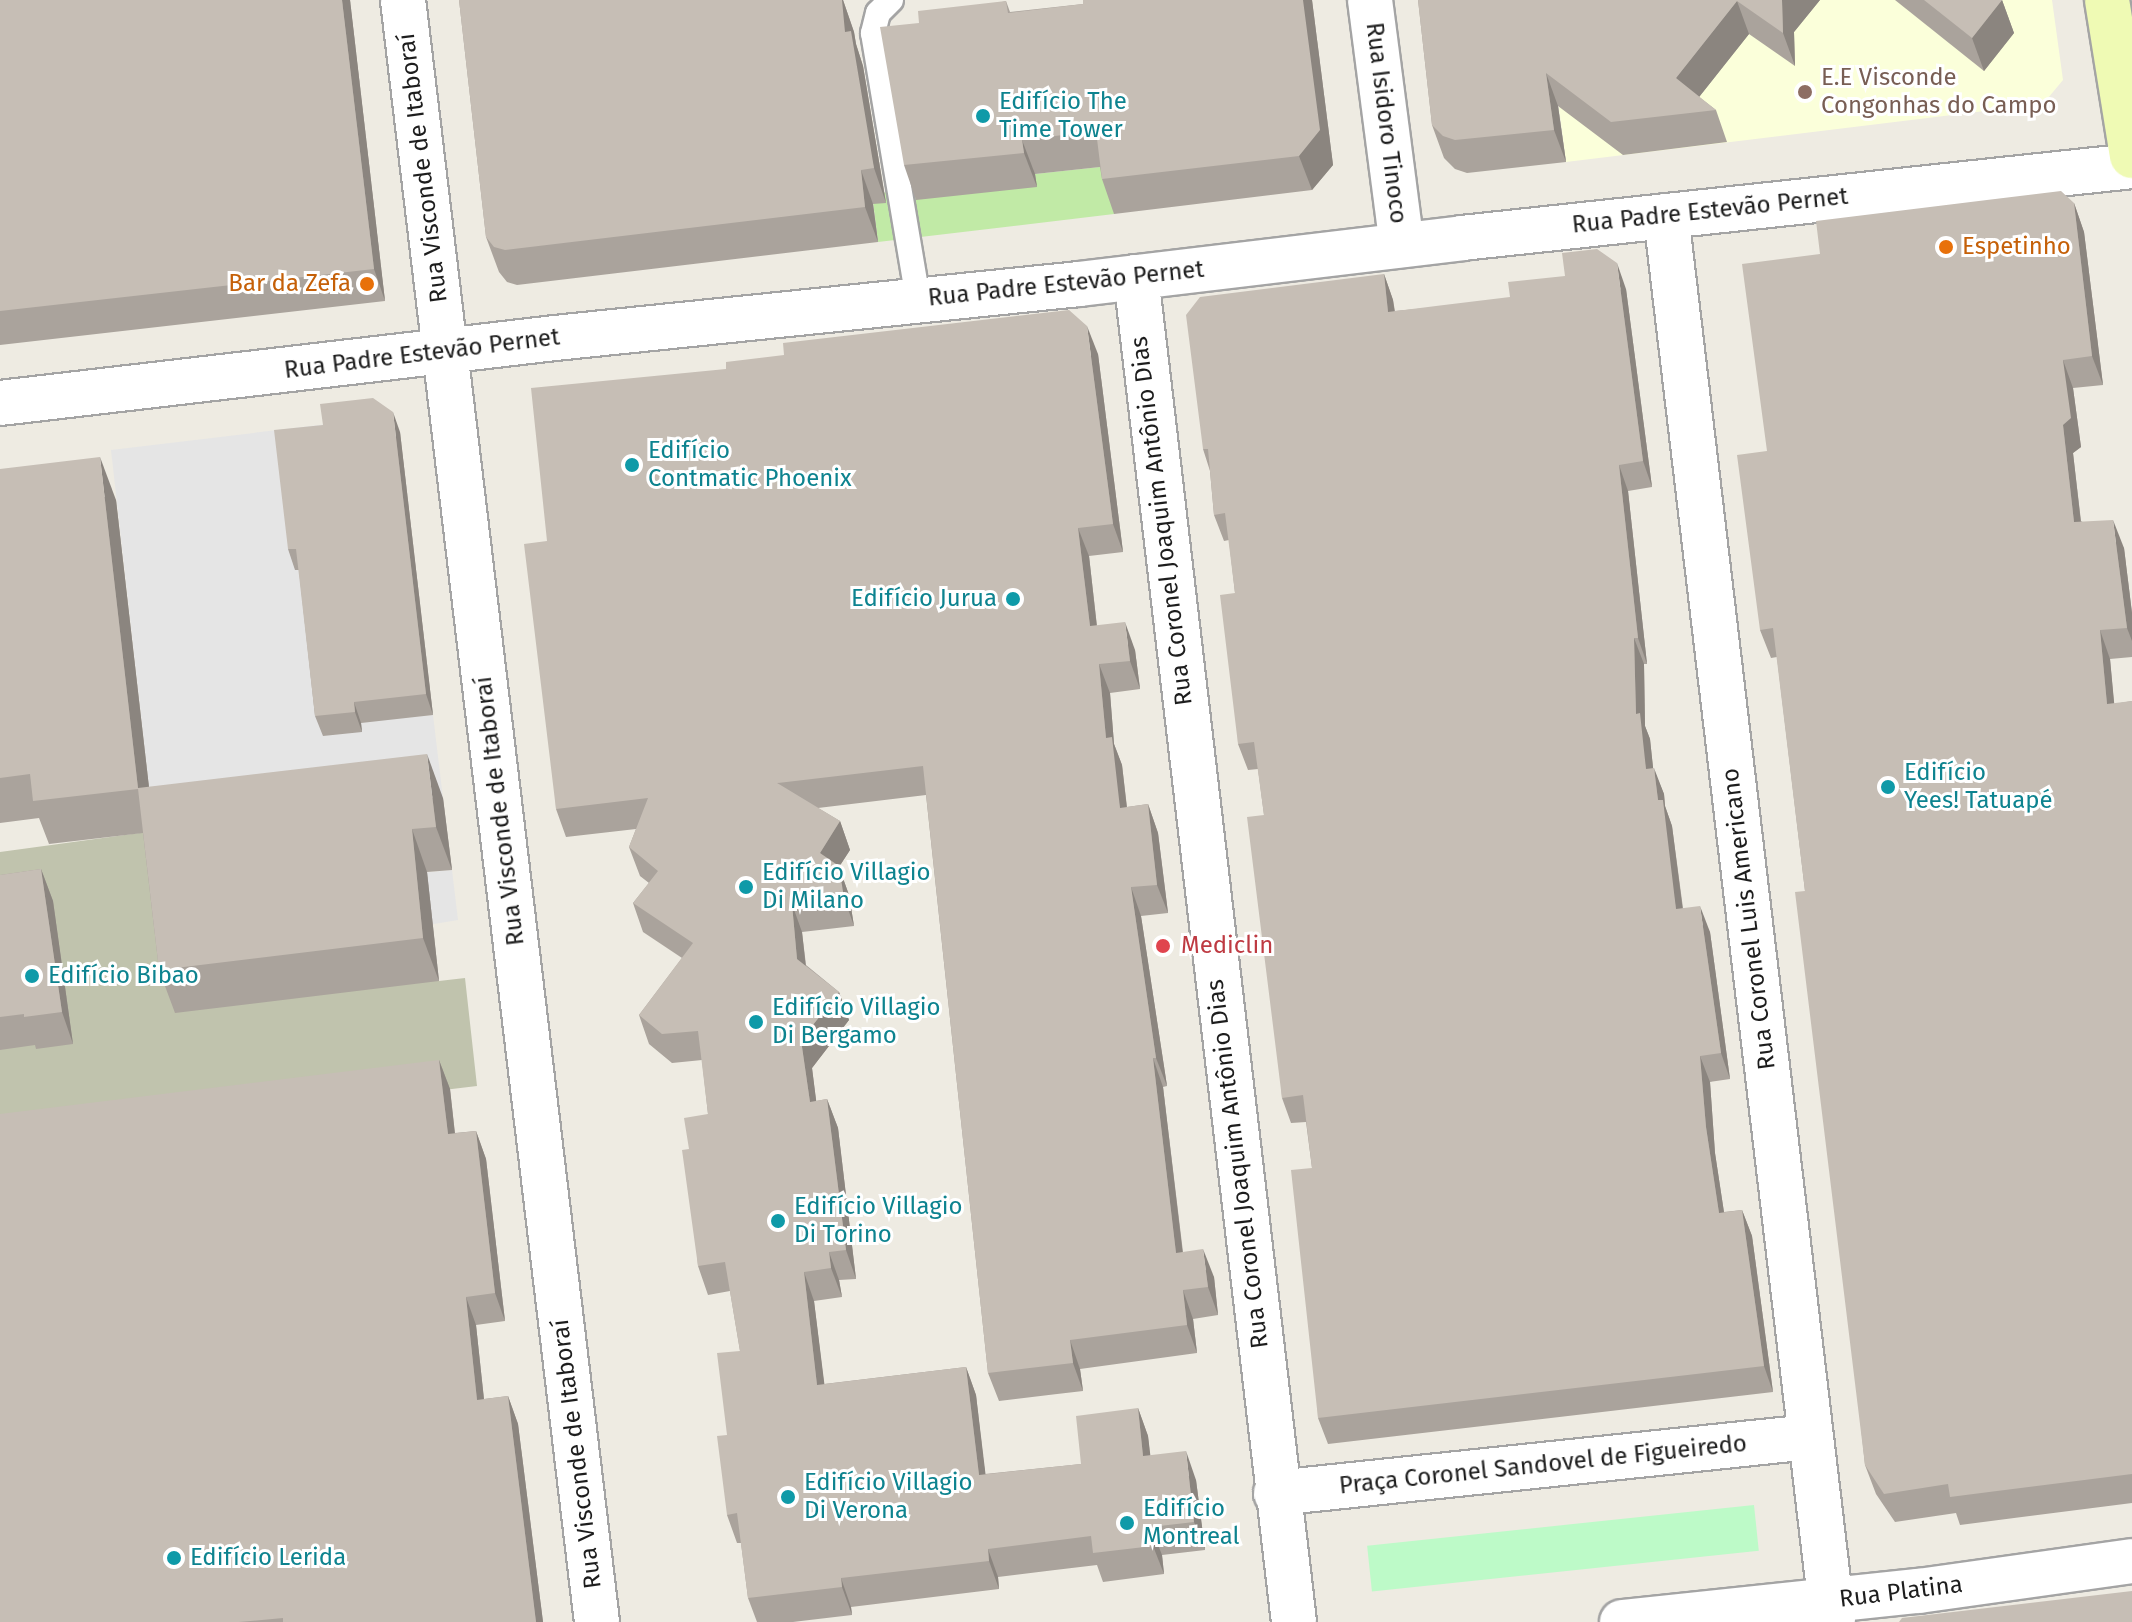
<!DOCTYPE html>
<meta charset="utf-8">
<style>
body{margin:0}
#map{position:relative;width:2132px;height:1622px;overflow:hidden;background:#eeebe2;font-family:"Fira Sans",sans-serif}
div>[style]{position:absolute}
.education>*{inset:0;background:#fbffda}
.construction>*{inset:0;background:#c0c3ad}
.grass>*{inset:0;background:#c1eaa6}
.park>*{inset:0;background:#bdfac8;transform-origin:0 0}
.parking>*{inset:0;background:#e5e5e5}
.roads{filter:drop-shadow(2px 0 #a4a4a4) drop-shadow(-2px 0 #a4a4a4) drop-shadow(0 2px #a4a4a4) drop-shadow(0 -2px #a4a4a4)}
.lane>*{height:24px;margin:-12px;padding:0 12px;transform-origin:12px;border-radius:12px;background:#fff}
.street>*{height:44px;margin:-22px;padding:0 22px;transform-origin:22px;border-radius:22px;background:#fff}
.secondary>*{height:44px;margin:-22px;padding:0 22px;transform-origin:22px;border-radius:22px;background:#effab4}
.wall>*{inset:0;background:#aaa39c}
.shaded-wall>*{inset:0;background:#8b857f}
.building>*{inset:0;background:#c6beb5}
.dots>*{width:22px;height:22px;translate:-50% -50%;box-sizing:border-box;border:4px solid #fff;border-radius:50%}
span{translate:-50% -50%;white-space:nowrap;text-align:center;line-height:1.15;-webkit-text-stroke:6px #fff;paint-order:stroke}
.education-label{font-size:24px;color:#785e54}
.left{translate:0 -50%;text-align:left}
.culture-label{font-size:24px;color:#0d838f}
.right{translate:-100% -50%;text-align:right}
.street-label{font-size:24px;color:#1d1d1d}
.food-label{font-size:24px;color:#c56008}
.health-label{font-size:24px;color:#be3a42}
</style>
<div id="map">
<div class="education">
<i style="clip-path:polygon(1545px 0,2052px 0,2063px 80px,2043px 104px,1566px 162px)"></i>
</div>
<div class="construction">
<i style="clip-path:polygon(154px 831px,439px 981px,465px 978px,477px 1086px,0 1143px,0 852px)"></i>
</div>
<div class="grass">
<i style="clip-path:polygon(1109px 166px,1114px 214px,878px 242px,872px 194px,942px 186px,1036px 187px,1035px 174px)"></i>
</div>
<div class="park">
<i style="left:1754px;top:1505px;width:46px;height:389px;rotate:84deg"></i>
</div>
<div class="parking">
<i style="clip-path:polygon(328px 424px,372px 721px,433px 715px,443px 798px,154px 831px,111px 450px)"></i>
<i style="clip-path:polygon(452px 870px,458px 920px,428px 925px,410px 874px)"></i>
</div>
<div class="roads">
<div class="lane">
<i style="left:891px;top:0;width:18px;rotate:135deg"></i>
<i style="left:878px;top:13px;width:21px;rotate:104deg"></i>
<i style="left:873px;top:33px;width:271px;rotate:80.4deg"></i>
</div>
<div class="street">
<i style="left:403px;top:0;width:1634px;rotate:83.18deg"></i>
<i style="left:1370px;top:0;width:247px;rotate:82.6deg"></i>
<i style="left:1666px;top:216px;width:1416px;rotate:83.23deg"></i>
<i style="left:1136px;top:277px;width:1354px;rotate:83.3deg"></i>
<i style="left:0;top:403px;width:559px;rotate:-6.68deg"></i>
<i style="left:555px;top:338px;width:527px;rotate:-5.88deg"></i>
<i style="left:1079px;top:284px;width:386px;rotate:-6.8deg"></i>
<i style="left:1462px;top:238px;width:674px;rotate:-6.13deg"></i>
<i style="left:1276px;top:1493px;width:537px;rotate:-5.99deg"></i>
<i style="left:1622px;top:1622px;width:299px;rotate:-6deg"></i>
<i style="left:1919px;top:1591px;width:215px;rotate:-8deg"></i>
</div>
<div class="secondary">
<i style="left:2107px;top:0;width:158px;rotate:80.9deg"></i>
</div>
</div>
<div class="wall">
<i style="clip-path:polygon(0 0,350px 0,385px 301px,0 345px)"></i>
<i style="clip-path:polygon(459px 0,843px 0,854px 32px,856px 44px,863px 66px,886px 203px,873px 204px,878px 242px,517px 285px,507px 282px,499px 272px,486px 237px)"></i>
<i style="clip-path:polygon(1083px 0,1312px 0,1333px 165px,1312px 190px,1114px 214px,1102px 179px,1100px 167px,1035px 174px,1037px 187px,916px 200px,904px 165px,919px 23px,1006px 1px,1010px 12px,1083px 4px)"></i>
<i style="clip-path:polygon(1418px 0,1820px 0,1794px 32px,1795px 66px,1749px 34px,1699px 97px,1716px 110px,1727px 142px,1623px 155px,1558px 106px,1566px 162px,1467px 173px,1455px 169px,1444px 158px,1432px 125px)"></i>
<i style="clip-path:polygon(1895px 0,2002px 0,2014px 33px,1984px 71px)"></i>
<i style="clip-path:polygon(2074px 203px,2084px 232px,2103px 385px,2073px 388px,2081px 447px,2073px 453px,2081px 521px,2124px 548px,2132px 613px,2132px 657px,2110px 659px,2114px 704px,2132px 701px,2132px 1503px,1960px 1525px,1956px 1513px,1895px 1522px,1876px 1494px,1865px 1465px,1805px 891px,1777px 657px,1771px 658px,1760px 630px,1767px 451px,1820px 254px)"></i>
<i style="clip-path:polygon(1384px 274px,1393px 300px,1395px 311px,1626px 289px,1652px 487px,1628px 491px,1647px 664px,1644px 664px,1645px 726px,1650px 739px,1653px 768px,1664px 794px,1665px 806px,1672px 826px,1683px 908px,1710px 932px,1730px 1079px,1710px 1082px,1715px 1153px,1724px 1212px,1742px 1210px,1752px 1236px,1773px 1392px,1328px 1444px,1318px 1418px,1312px 1168px,1306px 1122px,1291px 1123px,1282px 1098px,1264px 815px,1258px 769px,1248px 770px,1238px 744px,1235px 593px,1229px 540px,1224px 541px,1214px 515px,1210px 471px,1203px 449px)"></i>
<i style="clip-path:polygon(1098px 354px,1123px 552px,1089px 556px,1097px 626px,1135px 650px,1140px 689px,1110px 693px,1114px 744px,1122px 765px,1127px 807px,1148px 804px,1158px 833px,1168px 913px,1141px 916px,1167px 1086px,1163px 1087px,1183px 1252px,1214px 1277px,1218px 1315px,1193px 1319px,1197px 1353px,1080px 1369px,1083px 1391px,999px 1401px,988px 1373px,926px 795px,818px 808px,840px 821px,850px 850px,839px 867px,849px 895px,854px 926px,802px 932px,806px 965px,839px 992px,849px 1020px,812px 1068px,816px 1101px,827px 1099px,838px 1128px,856px 1279px,839px 1280px,842px 1297px,814px 1301px,824px 1384px,966px 1367px,976px 1395px,985px 1474px,1081px 1464px,1138px 1408px,1148px 1436px,1150px 1456px,1196px 1480px,1205px 1550px,1162px 1555px,1164px 1574px,1103px 1582px,1097px 1565px,998px 1577px,999px 1589px,851px 1607px,852px 1615px,793px 1622px,757px 1622px,748px 1598px,741px 1543px,737px 1543px,727px 1515px,727px 1435px,740px 1351px,730px 1291px,708px 1295px,698px 1266px,689px 1149px,708px 1114px,702px 1060px,672px 1063px,649px 1044px,639px 1015px,682px 958px,643px 932px,633px 903px,649px 883px,640px 876px,629px 847px,636px 829px,566px 837px,556px 809px,547px 541px)"></i>
<i style="clip-path:polygon(400px 432px,433px 715px,361px 723px,362px 732px,323px 736px,315px 716px,299px 570px,295px 570px,288px 549px)"></i>
<i style="clip-path:polygon(0 469px,116px 500px,149px 787px,443px 798px,452px 870px,427px 872px,439px 981px,175px 1013px,159px 970px,143px 833px,49px 844px,39px 818px,0 823px)"></i>
<i style="clip-path:polygon(41px 869px,53px 901px,73px 1044px,36px 1049px,35px 1045px,0 1050px,0 875px)"></i>
<i style="clip-path:polygon(439px 1060px,450px 1089px,455px 1133px,476px 1131px,486px 1159px,505px 1321px,476px 1325px,484px 1399px,508px 1396px,518px 1424px,543px 1622px,0 1622px)"></i>
</div>
<div class="shaded-wall">
<i style="clip-path:polygon(342px 0,350px 0,385px 301px,374px 269px)"></i>
<i style="clip-path:polygon(834px 0,843px 0,854px 32px,856px 44px,863px 66px,886px 203px,874px 168px)"></i>
<i style="clip-path:polygon(1303px 0,1312px 0,1333px 165px,1312px 190px,1299px 156px)"></i>
<i style="clip-path:polygon(1782px 0,1820px 0,1794px 32px,1795px 66px,1783px 33px)"></i>
<i style="clip-path:polygon(2002px 0,2014px 33px,1984px 71px,1972px 38px)"></i>
<i style="clip-path:polygon(1737px 1px,1749px 34px,1688px 111px,1676px 78px)"></i>
<i style="clip-path:polygon(1546px 73px,1558px 106px,1566px 162px,1554px 130px)"></i>
<i style="clip-path:polygon(1022px 140px,1035px 174px,1037px 187px,1024px 153px)"></i>
<i style="clip-path:polygon(861px 170px,873px 204px,878px 242px,865px 207px)"></i>
<i style="clip-path:polygon(2074px 203px,2084px 232px,2103px 385px,2092px 356px)"></i>
<i style="clip-path:polygon(1617px 263px,1626px 289px,1652px 487px,1643px 461px)"></i>
<i style="clip-path:polygon(1384px 274px,1393px 300px,1398px 338px,1388px 312px)"></i>
<i style="clip-path:polygon(1087px 326px,1098px 354px,1123px 552px,1113px 524px)"></i>
<i style="clip-path:polygon(2063px 360px,2073px 388px,2081px 447px,2073px 453px,2084px 550px,2074px 522px,2063px 425px)"></i>
<i style="clip-path:polygon(393px 412px,400px 432px,433px 715px,426px 694px)"></i>
<i style="clip-path:polygon(100px 457px,116px 500px,154px 831px,138px 788px)"></i>
<i style="clip-path:polygon(1619px 465px,1628px 491px,1647px 664px,1638px 638px)"></i>
<i style="clip-path:polygon(2113px 520px,2124px 548px,2132px 613px,2132px 641px,2127px 628px)"></i>
<i style="clip-path:polygon(1078px 528px,1089px 556px,1100px 655px,1090px 626px)"></i>
<i style="clip-path:polygon(1125px 622px,1135px 650px,1140px 689px,1130px 661px)"></i>
<i style="clip-path:polygon(2100px 630px,2110px 659px,2117px 733px,2107px 704px)"></i>
<i style="clip-path:polygon(1634px 638px,1644px 664px,1645px 726px,1650px 739px,1656px 795px,1646px 769px,1636px 714px)"></i>
<i style="clip-path:polygon(1099px 664px,1110px 693px,1114px 744px,1122px 765px,1130px 836px,1120px 808px,1106px 738px)"></i>
<i style="clip-path:polygon(354px 702px,361px 723px,362px 732px,355px 712px)"></i>
<i style="clip-path:polygon(427px 754px,443px 798px,452px 870px,436px 827px)"></i>
<i style="clip-path:polygon(1654px 768px,1664px 794px,1665px 806px,1672px 826px,1686px 935px,1676px 909px,1658px 800px)"></i>
<i style="clip-path:polygon(1148px 804px,1158px 833px,1168px 913px,1157px 885px)"></i>
<i style="clip-path:polygon(840px 821px,850px 850px,839px 867px,849px 895px,854px 926px,844px 898px,820px 853px)"></i>
<i style="clip-path:polygon(412px 829px,427px 872px,439px 981px,423px 938px)"></i>
<i style="clip-path:polygon(41px 869px,53px 901px,73px 1044px,62px 1012px)"></i>
<i style="clip-path:polygon(1131px 887px,1141px 916px,1167px 1086px,1156px 1058px)"></i>
<i style="clip-path:polygon(792px 904px,802px 932px,808px 987px,797px 959px)"></i>
<i style="clip-path:polygon(1700px 906px,1710px 932px,1730px 1079px,1721px 1053px)"></i>
<i style="clip-path:polygon(839px 992px,849px 1020px,812px 1068px,820px 1130px,810px 1102px,801px 1040px)"></i>
<i style="clip-path:polygon(1700px 1056px,1710px 1082px,1715px 1153px,1728px 1239px,1719px 1213px,1706px 1127px)"></i>
<i style="clip-path:polygon(1153px 1058px,1163px 1087px,1186px 1281px,1176px 1253px)"></i>
<i style="clip-path:polygon(439px 1060px,450px 1089px,458px 1163px,448px 1134px)"></i>
<i style="clip-path:polygon(827px 1099px,838px 1128px,856px 1279px,846px 1250px)"></i>
<i style="clip-path:polygon(476px 1131px,486px 1159px,505px 1321px,495px 1293px)"></i>
<i style="clip-path:polygon(1742px 1210px,1752px 1236px,1773px 1392px,1764px 1366px)"></i>
<i style="clip-path:polygon(1203px 1249px,1214px 1277px,1218px 1315px,1208px 1287px)"></i>
<i style="clip-path:polygon(829px 1252px,839px 1280px,842px 1297px,831px 1268px)"></i>
<i style="clip-path:polygon(804px 1272px,814px 1301px,828px 1413px,817px 1385px)"></i>
<i style="clip-path:polygon(1183px 1290px,1193px 1319px,1197px 1353px,1187px 1325px)"></i>
<i style="clip-path:polygon(466px 1297px,476px 1325px,487px 1428px,477px 1400px)"></i>
<i style="clip-path:polygon(1070px 1340px,1080px 1369px,1083px 1391px,1073px 1363px)"></i>
<i style="clip-path:polygon(966px 1367px,976px 1395px,989px 1503px,979px 1475px)"></i>
<i style="clip-path:polygon(508px 1396px,518px 1424px,543px 1622px,536px 1622px)"></i>
<i style="clip-path:polygon(1138px 1408px,1148px 1436px,1154px 1485px,1143px 1456px)"></i>
<i style="clip-path:polygon(1186px 1451px,1196px 1480px,1205px 1550px,1194px 1522px)"></i>
<i style="clip-path:polygon(1151px 1527px,1162px 1555px,1164px 1574px,1153px 1546px)"></i>
<i style="clip-path:polygon(988px 1549px,998px 1577px,999px 1589px,989px 1561px)"></i>
<i style="clip-path:polygon(841px 1578px,851px 1607px,852px 1615px,842px 1587px)"></i>
</div>
<div class="building">
<i style="clip-path:polygon(0 0,342px 0,374px 269px,0 311px)"></i>
<i style="clip-path:polygon(459px 0,842px 0,845px 32px,851px 31px,874px 168px,861px 170px,865px 207px,505px 250px,494px 247px,486px 237px)"></i>
<i style="clip-path:polygon(1083px 0,1303px 0,1320px 130px,1299px 156px,1102px 179px,1096px 131px,1022px 140px,1024px 153px,904px 165px,880px 27px,919px 23px,918px 11px,1006px 1px,1008px 13px,1083px 4px)"></i>
<i style="clip-path:polygon(1418px 0,1782px 0,1783px 33px,1737px 1px,1676px 78px,1716px 110px,1611px 122px,1546px 73px,1554px 130px,1455px 140px,1443px 136px,1432px 125px)"></i>
<i style="clip-path:polygon(1924px 0,2002px 0,1972px 38px)"></i>
<i style="clip-path:polygon(2061px 191px,2074px 203px,2092px 356px,2063px 360px,2071px 418px,2063px 425px,2074px 522px,2113px 520px,2127px 628px,2100px 630px,2107px 704px,2132px 701px,2132px 1474px,1950px 1497px,1948px 1484px,1884px 1494px,1865px 1465px,1795px 892px,1805px 891px,1773px 628px,1760px 630px,1737px 455px,1767px 451px,1742px 264px,1820px 254px,1816px 221px)"></i>
<i style="clip-path:polygon(1597px 249px,1617px 263px,1643px 461px,1619px 465px,1638px 638px,1634px 638px,1636px 714px,1640px 713px,1646px 769px,1654px 768px,1658px 800px,1663px 800px,1676px 909px,1700px 906px,1721px 1053px,1700px 1056px,1706px 1127px,1719px 1213px,1742px 1210px,1764px 1366px,1318px 1418px,1291px 1170px,1312px 1168px,1303px 1095px,1282px 1098px,1247px 817px,1264px 815px,1254px 742px,1238px 744px,1220px 595px,1235px 593px,1225px 513px,1214px 515px,1208px 449px,1203px 449px,1186px 315px,1200px 297px,1384px 274px,1388px 312px,1510px 297px,1508px 282px,1565px 276px,1562px 253px)"></i>
<i style="clip-path:polygon(1069px 310px,1087px 326px,1113px 524px,1078px 528px,1090px 626px,1125px 622px,1130px 661px,1099px 664px,1106px 738px,1112px 737px,1120px 808px,1148px 804px,1157px 885px,1131px 887px,1156px 1058px,1153px 1058px,1176px 1253px,1203px 1249px,1208px 1287px,1183px 1290px,1187px 1325px,1070px 1340px,1073px 1363px,988px 1373px,923px 766px,777px 783px,840px 821px,820px 853px,839px 866px,844px 898px,792px 904px,797px 959px,839px 992px,801px 1040px,810px 1102px,827px 1099px,846px 1250px,829px 1252px,831px 1268px,804px 1272px,817px 1385px,966px 1367px,979px 1475px,1081px 1464px,1076px 1416px,1138px 1408px,1143px 1456px,1186px 1451px,1194px 1522px,1151px 1527px,1153px 1546px,1093px 1553px,1091px 1536px,988px 1549px,989px 1561px,841px 1578px,842px 1587px,748px 1598px,737px 1513px,727px 1515px,717px 1436px,727px 1435px,717px 1353px,740px 1351px,725px 1262px,698px 1266px,682px 1150px,689px 1149px,684px 1118px,708px 1114px,698px 1031px,662px 1034px,639px 1015px,693px 943px,633px 903px,658px 871px,629px 847px,648px 798px,556px 809px,524px 544px,547px 541px,531px 388px,726px 369px,726px 362px,784px 355px,783px 343px)"></i>
<i style="clip-path:polygon(373px 398px,393px 412px,426px 694px,354px 702px,355px 712px,315px 716px,296px 549px,288px 549px,274px 430px,323px 425px,320px 404px)"></i>
<i style="clip-path:polygon(100px 457px,138px 788px,427px 754px,436px 827px,412px 829px,423px 938px,159px 970px,138px 789px,33px 801px,30px 774px,0 778px,0 469px)"></i>
<i style="clip-path:polygon(41px 869px,62px 1012px,24px 1017px,24px 1014px,0 1017px,0 875px)"></i>
<i style="clip-path:polygon(439px 1060px,448px 1134px,476px 1131px,495px 1293px,466px 1297px,477px 1400px,508px 1396px,536px 1622px,283px 1622px,283px 1618px,239px 1622px,0 1622px,0 1114px)"></i>
<i style="clip-path:polygon(2132px 1591px,2132px 1622px,1899px 1622px,1902px 1618px)"></i>
</div>
<div class="dots">
<i style="left:1805px;top:92px;background:#8d6e63"></i>
<i style="left:983px;top:116px;background:#0f9aa8"></i>
<i style="left:1946px;top:247px;background:#e8710a"></i>
<i style="left:367px;top:284px;background:#e8710a"></i>
<i style="left:632px;top:465px;background:#0f9aa8"></i>
<i style="left:1013px;top:599px;background:#0f9aa8"></i>
<i style="left:1888px;top:787px;background:#0f9aa8"></i>
<i style="left:746px;top:887px;background:#0f9aa8"></i>
<i style="left:1163px;top:946px;background:#e0444e"></i>
<i style="left:32px;top:976px;background:#0f9aa8"></i>
<i style="left:756px;top:1022px;background:#0f9aa8"></i>
<i style="left:778px;top:1221px;background:#0f9aa8"></i>
<i style="left:788px;top:1497px;background:#0f9aa8"></i>
<i style="left:1127px;top:1523px;background:#0f9aa8"></i>
<i style="left:174px;top:1558px;background:#0f9aa8"></i>
</div>
<div class="education-label">
<span class="left" style="left:1821px;top:92px">E.E Visconde<br>Congonhas do Campo</span>
</div>
<div class="culture-label">
<span class="left" style="left:999px;top:116px">Edifício The<br>Time Tower</span>
<span class="left" style="left:648px;top:465px">Edifício<br>Contmatic Phoenix</span>
<span class="right" style="left:997px;top:599px">Edifício Jurua</span>
<span class="left" style="left:1904px;top:787px">Edifício<br>Yees! Tatuapé</span>
<span class="left" style="left:762px;top:887px">Edifício Villagio<br>Di Milano</span>
<span class="left" style="left:48px;top:976px">Edifício Bibao</span>
<span class="left" style="left:772px;top:1022px">Edifício Villagio<br>Di Bergamo</span>
<span class="left" style="left:794px;top:1221px">Edifício Villagio<br>Di Torino</span>
<span class="left" style="left:804px;top:1497px">Edifício Villagio<br>Di Verona</span>
<span class="left" style="left:1143px;top:1523px">Edifício<br>Montreal</span>
<span class="left" style="left:190px;top:1558px">Edifício Lerida</span>
</div>
<div class="street-label">
<span style="left:1386px;top:123px;rotate:83deg">Rua Isidoro Tinoco</span>
<span style="left:423px;top:168px;rotate:-97deg">Rua Visconde de Itaboraí</span>
<span style="left:1710px;top:211px;rotate:-6deg">Rua Padre Estevão Pernet</span>
<span style="left:1066px;top:284px;rotate:-6deg">Rua Padre Estevão Pernet</span>
<span style="left:422px;top:354px;rotate:-7deg">Rua Padre Estevão Pernet</span>
<span style="left:1162px;top:521px;rotate:-97deg">Rua Coronel Joaquim Antônio Dias</span>
<span style="left:500px;top:811px;rotate:-97deg">Rua Visconde de Itaboraí</span>
<span style="left:1749px;top:919px;rotate:-97deg">Rua Coronel Luis Americano</span>
<span style="left:1238px;top:1164px;rotate:-97deg">Rua Coronel Joaquim Antônio Dias</span>
<span style="left:577px;top:1454px;rotate:-97deg">Rua Visconde de Itaboraí</span>
<span style="left:1543px;top:1465px;rotate:-6deg">Praça Coronel Sandovel de Figueiredo</span>
<span style="left:1901px;top:1592px;rotate:-7deg">Rua Platina</span>
</div>
<div class="food-label">
<span class="left" style="left:1962px;top:247px">Espetinho</span>
<span class="right" style="left:351px;top:284px">Bar da Zefa</span>
</div>
<div class="health-label">
<span class="left" style="left:1181px;top:946px">Mediclin</span>
</div>
</div>
